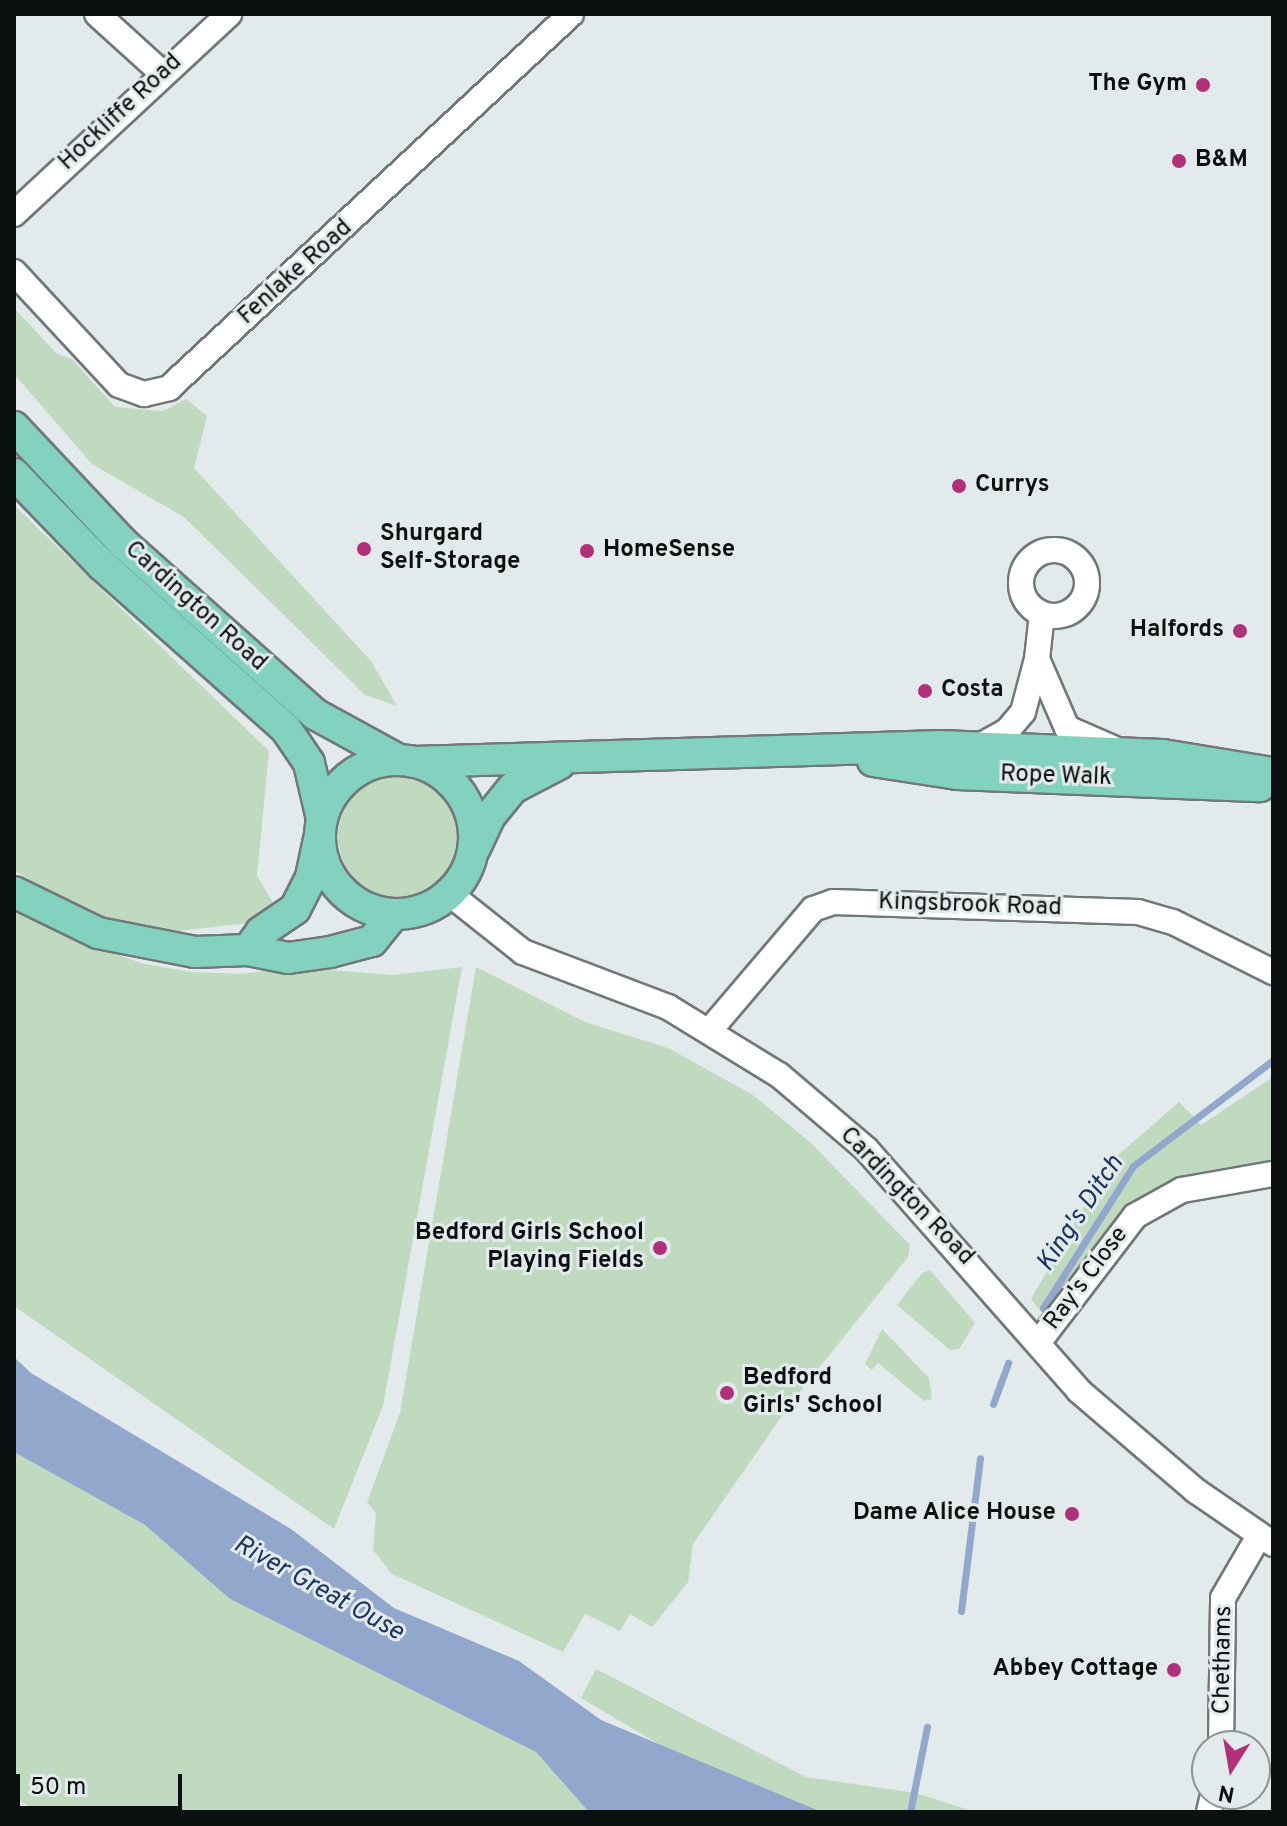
<!DOCTYPE html>
<style>
body{margin:0}
#map{position:relative;width:1287px;height:1826px;overflow:hidden;background:#e3eaeb;font-family:Overpass,sans-serif}
div>[style]{position:absolute}
.green>*{inset:0;background:#bfdabf}
.round{border-radius:50%}
.water>*{inset:0;background:#92a7cc}
.stream>*{height:7px;margin:-3.5px;padding:0 3.5px;transform-origin:3.5px;border-radius:3.5px;background:#92a7cc}
.roads{filter:drop-shadow(2px 0 #717879) drop-shadow(-2px 0 #717879) drop-shadow(0 2px #717879) drop-shadow(0 -2px #717879)}
.minor>*{height:24px;margin:-12px;padding:0 12px;transform-origin:12px;border-radius:12px;background:#fff}
.minor>.ring{margin:-12px;padding:0;box-sizing:content-box;background:none;border:24px solid #fff;border-radius:50%}
.major>*{height:30px;margin:-15px;padding:0 15px;transform-origin:15px;border-radius:15px;background:#83d2c0}
.major>.ring{margin:-15px;padding:0;box-sizing:content-box;background:none;border:30px solid #83d2c0;border-radius:50%}
.dots>*{width:22px;height:22px;translate:-50% -50%;box-sizing:border-box;border:4px solid #e3eaeb;border-radius:50%}
span{translate:-50% -50%;white-space:nowrap;text-align:center;line-height:1.15;-webkit-text-stroke:6px #e3eaeb;paint-order:stroke}
.poi-label{font-size:24px;color:#0d1010;font-weight:700}
.right{translate:-100% -50%;text-align:right}
.left{translate:0 -50%;text-align:left}
.street-label{font-size:24px;color:#0d1010}
.water-label{font-size:26px;color:#1a3363;font-style:italic}
.frame{position:absolute;inset:0;border:16px solid #0d1010;pointer-events:none}
.north{position:absolute;left:1191px;top:1730px;width:80px;height:80px;box-sizing:border-box;background:#e3eaeb;border:2px solid #8d9393;border-radius:50%;rotate:191deg;font-size:22px;font-weight:700;line-height:32px;text-align:center;color:#0d1010}
.north::after{content:'';display:block;margin:auto;width:28px;height:36px;background:#b1307a;clip-path:polygon(50% 0,100% 100%,50% 72%,0 100%)}
.scale{position:absolute;left:16px;top:1774px;width:166px;height:36px;box-sizing:border-box;border:4px solid #0d1010;border-top:0;padding-left:10px;font-size:24px;line-height:28px;white-space:nowrap;color:#0d1010;-webkit-text-stroke:6px #e3eaeb;paint-order:stroke}
</style>
<div id="map">
<div class="green">
<i style="clip-path:polygon(14px 308px,57px 354px,72px 359px,115px 407px,163px 411px,186px 399px,207px 416px,194px 468px,371px 661px,397px 706px,365px 695px,184px 517px,92px 464px,14px 374px)"></i>
<i style="clip-path:polygon(14px 505px,269px 751px,257px 876px,275px 906px,259px 922px,178px 931px,129px 925px,89px 914px,14px 871px)"></i>
<i class="round" style="left:338px;top:777px;width:120px;height:120px"></i>
<i style="clip-path:polygon(14px 904px,83px 942px,141px 963px,190px 972px,241px 974px,316px 964px,319px 969px,392px 975px,462px 967px,383px 1406px,334px 1529px,14px 1306px)"></i>
<i style="clip-path:polygon(476px 967px,585px 1022px,668px 1048px,753px 1095px,811px 1143px,910px 1245px,908px 1257px,791px 1403px,693px 1544px,688px 1582px,652px 1627px,630px 1614px,620px 1631px,585px 1614px,563px 1652px,392px 1574px,373px 1550px,376px 1513px,367px 1502px,400px 1413px)"></i>
<i style="clip-path:polygon(1273px 1077px,1273px 1162px,1180px 1182px,1051px 1324px,1031px 1299px,1109px 1163px,1179px 1102px,1201px 1125px)"></i>
<i style="clip-path:polygon(930px 1270px,975px 1323px,959px 1349px,950px 1350px,897px 1305px,922px 1273px)"></i>
<i style="clip-path:polygon(882px 1329px,929px 1378px,932px 1399px,924px 1401px,878px 1363px,872px 1370px,865px 1364px)"></i>
<i style="clip-path:polygon(14px 1452px,145px 1525px,230px 1599px,536px 1752px,589px 1812px,41px 1812px,14px 1798px)"></i>
<i style="clip-path:polygon(596px 1669px,806px 1777px,916px 1793px,975px 1812px,822px 1812px,662px 1746px,581px 1698px)"></i>
</div>
<div class="water">
<i style="clip-path:polygon(14px 1357px,31px 1373px,291px 1529px,394px 1608px,519px 1661px,601px 1720px,822px 1812px,589px 1812px,536px 1752px,230px 1599px,145px 1525px,14px 1452px)"></i>
</div>
<div class="stream">
<i style="left:1043px;top:1308px;width:168px;rotate:-57.6deg"></i>
<i style="left:1133px;top:1166px;width:176px;rotate:-37.1deg"></i>
<i style="left:993px;top:1404px;width:44px;rotate:-69.9deg"></i>
<i style="left:961px;top:1611px;width:154px;rotate:-82.9deg"></i>
<i style="left:910px;top:1812px;width:87px;rotate:-78.7deg"></i>
</div>
<div class="roads">
<div class="minor">
<i style="left:97px;top:14px;width:88px;rotate:42.2deg"></i>
<i style="left:14px;top:214px;width:294px;rotate:-42.9deg"></i>
<i style="left:14px;top:272px;width:154px;rotate:47.1deg"></i>
<i style="left:119px;top:385px;width:27px;rotate:20deg"></i>
<i style="left:144px;top:394px;width:26px;rotate:-13deg"></i>
<i style="left:169px;top:388px;width:549px;rotate:-42.93deg"></i>
<i class="ring" style="left:1021px;top:550px;width:42px;height:42px"></i>
<i style="left:1037px;top:659px;width:75px;rotate:66.5deg"></i>
<i style="left:1067px;top:728px;width:50px;rotate:23.5deg"></i>
<i style="left:978px;top:747px;width:33px;rotate:-29deg"></i>
<i style="left:1007px;top:731px;width:25px;rotate:-50deg"></i>
<i style="left:1023px;top:712px;width:55px;rotate:-75.2deg"></i>
<i style="left:1037px;top:659px;width:45px;rotate:-83.7deg"></i>
<i style="left:450px;top:894px;width:93px;rotate:38.5deg"></i>
<i style="left:523px;top:952px;width:155px;rotate:20.8deg"></i>
<i style="left:668px;top:1007px;width:130px;rotate:31.5deg"></i>
<i style="left:779px;top:1075px;width:114px;rotate:40.4deg"></i>
<i style="left:866px;top:1149px;width:322px;rotate:48.6deg"></i>
<i style="left:1079px;top:1391px;width:154px;rotate:40.5deg"></i>
<i style="left:1196px;top:1491px;width:93px;rotate:34.5deg"></i>
<i style="left:710px;top:1030px;width:159px;rotate:-49.6deg"></i>
<i style="left:813px;top:909px;width:21px;rotate:-19deg"></i>
<i style="left:833px;top:902px;width:305px;rotate:1.9deg"></i>
<i style="left:1138px;top:912px;width:36px;rotate:16deg"></i>
<i style="left:1173px;top:922px;width:112px;rotate:26.6deg"></i>
<i style="left:1038px;top:1343px;width:160px;rotate:-52.6deg"></i>
<i style="left:1135px;top:1216px;width:54px;rotate:-29deg"></i>
<i style="left:1182px;top:1190px;width:92px;rotate:-10deg"></i>
<i style="left:1221px;top:1746px;width:148px;rotate:-89.2deg"></i>
<i style="left:1223px;top:1598px;width:72px;rotate:-59.9deg"></i>
<i style="left:1209px;top:1812px;width:18px;rotate:-77deg"></i>
</div>
<div class="major">
<i style="left:14px;top:427px;width:161px;rotate:46.8deg"></i>
<i style="left:124px;top:544px;width:256px;rotate:41.7deg"></i>
<i style="left:315px;top:714px;width:96px;rotate:28.7deg"></i>
<i style="left:14px;top:474px;width:127px;rotate:46deg"></i>
<i style="left:102px;top:565px;width:246px;rotate:41.7deg"></i>
<i style="left:286px;top:729px;width:41px;rotate:55.9deg"></i>
<i style="left:309px;top:763px;width:57px;rotate:76.9deg"></i>
<i class="ring" style="left:320px;top:760px;width:124px;height:124px"></i>
<i style="left:873px;top:761px;width:85px;rotate:8.8deg"></i>
<i style="left:957px;top:774px;width:303px;rotate:2.3deg"></i>
<i style="left:414px;top:762px;width:527px;rotate:-1.74deg"></i>
<i style="left:941px;top:746px;width:222px;rotate:2.3deg"></i>
<i style="left:1163px;top:755px;width:111px;rotate:9.3deg"></i>
<i style="left:475px;top:848px;width:35px;rotate:-65deg"></i>
<i style="left:490px;top:816px;width:36px;rotate:-51deg"></i>
<i style="left:513px;top:788px;width:52px;rotate:-27.6deg"></i>
<i style="left:14px;top:892px;width:93px;rotate:26deg"></i>
<i style="left:98px;top:933px;width:99px;rotate:11.1deg"></i>
<i style="left:195px;top:952px;width:53px;rotate:-2.2deg"></i>
<i style="left:248px;top:950px;width:41px;rotate:11.3deg"></i>
<i style="left:288px;top:958px;width:42px;rotate:-8.1deg"></i>
<i style="left:330px;top:952px;width:43px;rotate:-14.7deg"></i>
<i style="left:372px;top:941px;width:33px;rotate:-51deg"></i>
<i style="left:248px;top:950px;width:22px;rotate:-54deg"></i>
<i style="left:261px;top:932px;width:41px;rotate:-34.1deg"></i>
<i style="left:295px;top:909px;width:36px;rotate:-63deg"></i>
<i style="left:311px;top:877px;width:38px;rotate:-78deg"></i>
</div>
</div>
<div class="dots">
<i style="left:1203px;top:85px;background:#b1307a"></i>
<i style="left:1179px;top:161px;background:#b1307a"></i>
<i style="left:959px;top:486px;background:#b1307a"></i>
<i style="left:364px;top:549px;background:#b1307a"></i>
<i style="left:587px;top:551px;background:#b1307a"></i>
<i style="left:1240px;top:631px;background:#b1307a"></i>
<i style="left:925px;top:691px;background:#b1307a"></i>
<i style="left:660px;top:1248px;background:#b1307a"></i>
<i style="left:727px;top:1393px;background:#b1307a"></i>
<i style="left:1072px;top:1514px;background:#b1307a"></i>
<i style="left:1174px;top:1670px;background:#b1307a"></i>
</div>
<div class="poi-label">
<span class="right" style="left:1187px;top:85px">The Gym</span>
<span class="left" style="left:1195px;top:161px">B&amp;M</span>
<span class="left" style="left:975px;top:486px">Currys</span>
<span class="left" style="left:380px;top:549px">Shurgard<br>Self-Storage</span>
<span class="left" style="left:603px;top:551px">HomeSense</span>
<span class="right" style="left:1224px;top:631px">Halfords</span>
<span class="left" style="left:941px;top:691px">Costa</span>
<span class="right" style="left:644px;top:1248px">Bedford Girls School<br>Playing Fields</span>
<span class="left" style="left:743px;top:1393px">Bedford<br>Girls' School</span>
<span class="right" style="left:1056px;top:1514px">Dame Alice House</span>
<span class="right" style="left:1158px;top:1670px">Abbey Cottage</span>
</div>
<div class="street-label">
<span style="left:121px;top:113px;rotate:-43deg">Hockliffe Road</span>
<span style="left:296px;top:273px;rotate:-42deg">Fenlake Road</span>
<span style="left:195px;top:607px;rotate:42deg">Cardington Road</span>
<span style="left:1056px;top:777px;rotate:2deg">Rope Walk</span>
<span style="left:970px;top:906px;rotate:2deg">Kingsbrook Road</span>
<span style="left:906px;top:1197px;rotate:46deg">Cardington Road</span>
<span style="left:1087px;top:1279px;rotate:-53deg">Ray's Close</span>
<span style="left:1224px;top:1660px;rotate:-89deg">Chethams</span>
</div>
<div class="water-label">
<span style="left:1081px;top:1214px;rotate:-56deg">King's Ditch</span>
<span style="left:318px;top:1589px;rotate:29deg">River Great Ouse</span>
</div>
<div class="frame"></div>
<div class="north">N</div>
<div class="scale">50 m</div>
</div>
